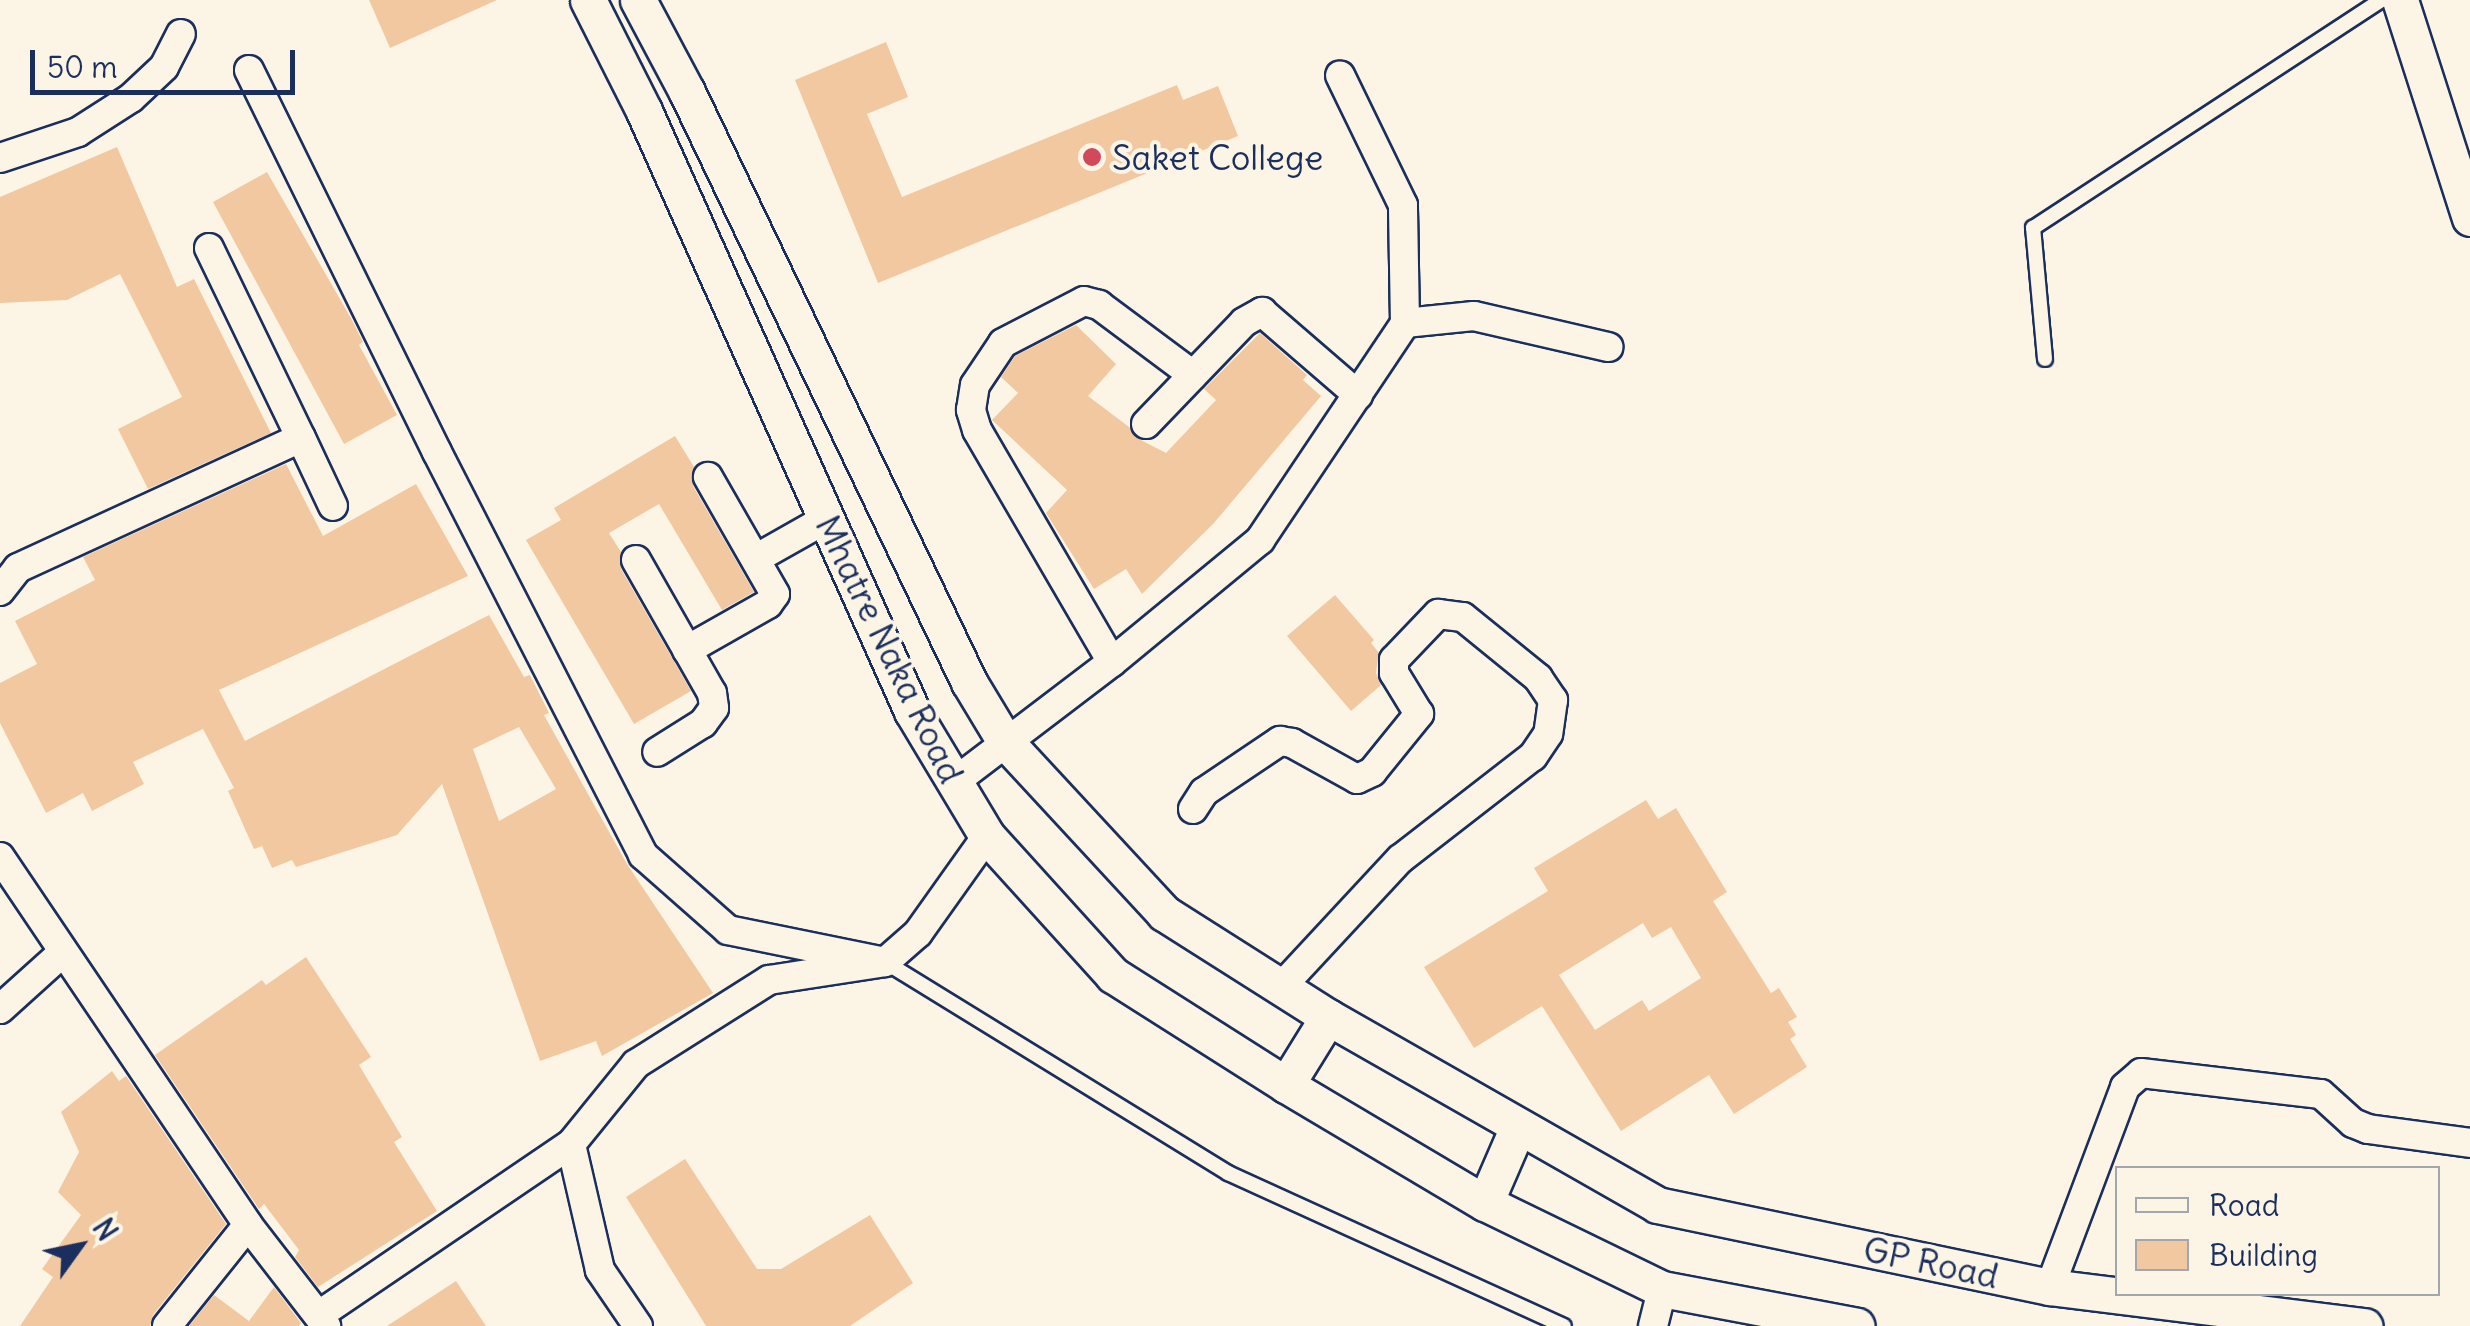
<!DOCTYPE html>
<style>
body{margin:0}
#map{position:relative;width:2470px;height:1326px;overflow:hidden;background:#fcf5e5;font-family:Delius,sans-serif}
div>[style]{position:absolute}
.building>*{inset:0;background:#f2c8a1}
.roads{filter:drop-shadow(2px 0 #1b2f5e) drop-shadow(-2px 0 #1b2f5e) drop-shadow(0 2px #1b2f5e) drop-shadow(0 -2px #1b2f5e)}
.service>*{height:14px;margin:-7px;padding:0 7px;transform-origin:7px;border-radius:7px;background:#fcf5e5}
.minor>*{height:28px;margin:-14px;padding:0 14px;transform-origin:14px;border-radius:14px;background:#fcf5e5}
.tertiary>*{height:35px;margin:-17.5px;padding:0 17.5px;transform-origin:17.5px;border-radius:17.5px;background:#fcf5e5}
.dots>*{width:28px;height:28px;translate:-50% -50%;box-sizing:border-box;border:5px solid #fcf5e5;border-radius:50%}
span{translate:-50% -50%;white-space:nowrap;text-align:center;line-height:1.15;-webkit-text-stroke:8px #fcf5e5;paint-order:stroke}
.poi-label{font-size:35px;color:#1b2f5e}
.left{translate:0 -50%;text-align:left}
.street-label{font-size:35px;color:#1b2f5e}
.legend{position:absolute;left:2115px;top:1166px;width:325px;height:130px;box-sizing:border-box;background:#fcf5e5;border:2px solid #a2a6af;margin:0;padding:12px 18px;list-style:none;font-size:30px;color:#1b2f5e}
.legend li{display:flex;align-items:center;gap:20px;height:50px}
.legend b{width:50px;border:2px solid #a2a6af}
.north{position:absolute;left:30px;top:1196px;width:100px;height:100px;-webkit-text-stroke:8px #fcf5e5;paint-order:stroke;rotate:57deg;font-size:28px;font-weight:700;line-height:40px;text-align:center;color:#1b2f5e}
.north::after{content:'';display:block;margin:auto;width:35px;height:45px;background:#1b2f5e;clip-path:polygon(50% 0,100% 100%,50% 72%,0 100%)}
.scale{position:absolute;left:30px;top:50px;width:265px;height:45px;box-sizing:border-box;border:5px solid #1b2f5e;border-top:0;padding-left:12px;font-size:30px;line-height:35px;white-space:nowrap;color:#1b2f5e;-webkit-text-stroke:8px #fcf5e5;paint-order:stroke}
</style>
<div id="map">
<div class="building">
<i style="clip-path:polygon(369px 0,497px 0,390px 48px)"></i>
<i style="clip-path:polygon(886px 42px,908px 97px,867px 114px,902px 197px,1177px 85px,1183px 100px,1218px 86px,1238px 136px,878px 283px,795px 80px)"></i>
<i style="clip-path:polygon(117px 147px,177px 287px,194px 279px,271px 433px,148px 489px,118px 429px,182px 397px,120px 274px,67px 300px,0 303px,0 197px)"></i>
<i style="clip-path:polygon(267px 172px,352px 320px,363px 342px,359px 345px,397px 415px,344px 444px,213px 202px)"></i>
<i style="clip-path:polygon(1076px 325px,1116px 364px,1088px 396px,1129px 427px,1135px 437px,1166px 453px,1216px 400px,1204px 389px,1260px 333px,1307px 375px,1303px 380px,1321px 396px,1214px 523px,1142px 594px,1126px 569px,1094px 589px,1046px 513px,1067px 490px,992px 420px,1018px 393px,1001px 377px,1015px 356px)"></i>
<i style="clip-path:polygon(675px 436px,694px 467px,693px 486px,754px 592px,722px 610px,659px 504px,609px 533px,621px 552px,621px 569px,691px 691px,634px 724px,526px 540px,561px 520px,554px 508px)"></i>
<i style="clip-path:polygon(evenodd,286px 464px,323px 536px,416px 484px,468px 576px,219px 690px,245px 741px,489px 615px,524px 677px,530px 675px,549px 713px,544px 715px,627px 864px,713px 993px,602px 1056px,596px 1041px,540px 1061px,442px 784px,397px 835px,296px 867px,292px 860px,272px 868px,262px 846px,254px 849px,228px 791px,234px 788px,203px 729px,133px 762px,144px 784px,92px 811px,83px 793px,46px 813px,0 723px,0 683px,37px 664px,15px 621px,95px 580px,83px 557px,286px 464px,519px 727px,556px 789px,499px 821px,473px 749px,519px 727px)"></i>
<i style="clip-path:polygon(1335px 595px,1374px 640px,1371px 643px,1379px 653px,1376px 673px,1381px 685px,1351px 711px,1287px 636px)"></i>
<i style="clip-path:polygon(evenodd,1646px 800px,1658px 819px,1676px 808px,1727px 892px,1713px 901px,1771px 993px,1779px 988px,1797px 1017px,1788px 1022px,1796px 1035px,1790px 1039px,1807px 1067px,1734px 1114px,1709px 1075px,1621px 1131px,1542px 1006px,1474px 1048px,1424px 967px,1548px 891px,1534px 868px,1646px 800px,1643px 923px,1652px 938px,1671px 927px,1701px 978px,1649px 1011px,1642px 1000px,1595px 1030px,1559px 975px,1643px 923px)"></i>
<i style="clip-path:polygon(306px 957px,371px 1057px,359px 1065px,402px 1137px,394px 1142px,437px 1211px,318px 1287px,295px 1257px,299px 1250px,264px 1204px,259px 1209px,155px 1055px,262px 980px,266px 985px)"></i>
<i style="clip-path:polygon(112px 1071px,119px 1081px,126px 1076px,226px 1224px,153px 1315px,150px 1326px,20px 1326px,53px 1277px,42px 1269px,81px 1215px,58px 1192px,79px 1152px,61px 1112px)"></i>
<i style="clip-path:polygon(685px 1159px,757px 1269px,781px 1269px,870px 1215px,913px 1283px,850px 1326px,706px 1326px,626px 1197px)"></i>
<i style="clip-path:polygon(456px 1281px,486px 1326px,387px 1326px)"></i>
<i style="clip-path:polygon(274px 1287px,301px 1323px,299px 1326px,189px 1326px,214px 1295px,249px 1321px)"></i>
</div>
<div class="roads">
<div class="service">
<i style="left:2045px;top:359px;width:132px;rotate:-95.2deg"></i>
<i style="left:2033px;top:228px;width:417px;rotate:-33.2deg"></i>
<i style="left:885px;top:962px;width:403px;rotate:31.6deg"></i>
<i style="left:1228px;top:1173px;width:369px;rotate:24.5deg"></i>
</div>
<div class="minor">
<i style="left:249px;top:70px;width:426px;rotate:63.8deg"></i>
<i style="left:437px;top:452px;width:453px;rotate:62.9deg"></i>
<i style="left:643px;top:855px;width:113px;rotate:41.4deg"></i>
<i style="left:728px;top:930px;width:160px;rotate:11.5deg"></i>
<i style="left:0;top:158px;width:82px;rotate:-18.4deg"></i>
<i style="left:78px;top:132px;width:63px;rotate:-32.7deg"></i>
<i style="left:131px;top:98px;width:45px;rotate:-43.2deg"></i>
<i style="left:164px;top:67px;width:37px;rotate:-63deg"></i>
<i style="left:209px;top:248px;width:211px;rotate:64.2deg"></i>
<i style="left:1405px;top:323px;width:69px;rotate:-5.8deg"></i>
<i style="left:1474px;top:316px;width:138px;rotate:13deg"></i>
<i style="left:1146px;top:424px;width:141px;rotate:-46.1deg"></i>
<i style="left:1244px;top:322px;width:21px;rotate:-29deg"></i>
<i style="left:1262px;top:312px;width:127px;rotate:40.8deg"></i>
<i style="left:757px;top:558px;width:79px;rotate:-29.5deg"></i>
<i style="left:636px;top:560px;width:153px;rotate:60.3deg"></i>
<i style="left:712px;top:693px;width:15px;rotate:82deg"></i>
<i style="left:714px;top:708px;width:19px;rotate:126deg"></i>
<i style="left:703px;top:723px;width:54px;rotate:147.8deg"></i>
<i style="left:0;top:591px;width:29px;rotate:-52deg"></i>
<i style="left:18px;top:568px;width:311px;rotate:-24.7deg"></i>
<i style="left:301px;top:438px;width:75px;rotate:64.8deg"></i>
<i style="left:687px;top:650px;width:93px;rotate:-29.6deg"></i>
<i style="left:768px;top:604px;width:12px;rotate:-55deg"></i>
<i style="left:775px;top:594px;width:135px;rotate:-119.8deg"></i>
<i style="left:1112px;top:662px;width:268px;rotate:-120.2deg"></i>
<i style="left:977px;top:430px;width:21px;rotate:-107deg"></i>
<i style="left:971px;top:410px;width:25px;rotate:-81deg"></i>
<i style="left:975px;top:385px;width:50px;rotate:-56.3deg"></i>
<i style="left:1003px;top:343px;width:91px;rotate:-27.4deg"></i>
<i style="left:1084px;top:301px;width:16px;rotate:15deg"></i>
<i style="left:1099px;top:305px;width:117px;rotate:36.7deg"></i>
<i style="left:953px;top:783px;width:200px;rotate:-37.3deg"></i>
<i style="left:1112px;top:662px;width:192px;rotate:-39.5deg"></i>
<i style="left:1260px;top:540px;width:261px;rotate:-56.2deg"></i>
<i style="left:1405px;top:323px;width:118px;rotate:-91deg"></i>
<i style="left:1403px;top:205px;width:144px;rotate:-115.9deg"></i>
<i style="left:1193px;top:809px;width:20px;rotate:-57deg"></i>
<i style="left:1204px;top:792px;width:92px;rotate:-33.9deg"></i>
<i style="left:1280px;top:741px;width:12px;rotate:9deg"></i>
<i style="left:1292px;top:743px;width:74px;rotate:29deg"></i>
<i style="left:1357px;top:779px;width:17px;rotate:-25deg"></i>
<i style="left:1372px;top:772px;width:75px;rotate:-51deg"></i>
<i style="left:1419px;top:714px;width:48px;rotate:-121.4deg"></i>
<i style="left:1394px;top:673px;width:13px;rotate:-90deg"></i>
<i style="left:1394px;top:660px;width:64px;rotate:-46.3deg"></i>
<i style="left:1438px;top:614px;width:25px;rotate:7deg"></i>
<i style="left:1463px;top:617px;width:97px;rotate:39.1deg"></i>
<i style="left:1538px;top:678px;width:27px;rotate:56deg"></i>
<i style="left:1553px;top:700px;width:34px;rotate:98deg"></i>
<i style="left:1548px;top:734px;width:27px;rotate:124deg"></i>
<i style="left:1533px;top:756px;width:168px;rotate:142.2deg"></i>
<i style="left:1400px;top:859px;width:175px;rotate:132.9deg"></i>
<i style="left:0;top:857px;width:444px;rotate:56deg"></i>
<i style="left:248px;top:1225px;width:128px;rotate:52.3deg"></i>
<i style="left:0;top:1009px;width:85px;rotate:-42.1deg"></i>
<i style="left:2050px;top:1287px;width:214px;rotate:-69.4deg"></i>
<i style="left:2125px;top:1087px;width:21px;rotate:-41deg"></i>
<i style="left:2141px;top:1073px;width:181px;rotate:6.7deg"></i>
<i style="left:2321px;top:1094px;width:43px;rotate:42.2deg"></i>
<i style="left:2353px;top:1123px;width:16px;rotate:22deg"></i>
<i style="left:2368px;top:1129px;width:103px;rotate:7.8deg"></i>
<i style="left:319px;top:1315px;width:305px;rotate:-34.2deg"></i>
<i style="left:167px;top:1326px;width:129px;rotate:-51.3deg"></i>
<i style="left:638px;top:1326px;width:68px;rotate:-124.2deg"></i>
<i style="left:600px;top:1270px;width:129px;rotate:-103deg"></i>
<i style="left:571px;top:1144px;width:103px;rotate:-50.9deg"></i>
<i style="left:636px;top:1064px;width:157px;rotate:-32.3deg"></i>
<i style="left:769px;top:980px;width:117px;rotate:-8.8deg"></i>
<i style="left:885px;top:962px;width:44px;rotate:-41.3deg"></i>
<i style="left:918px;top:933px;width:119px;rotate:-54.6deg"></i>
<i style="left:1653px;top:1326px;width:38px;rotate:-76deg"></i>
</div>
<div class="tertiary">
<i style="left:588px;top:0;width:124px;rotate:63.2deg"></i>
<i style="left:644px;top:111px;width:657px;rotate:65.93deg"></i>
<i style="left:912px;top:711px;width:146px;rotate:59deg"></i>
<i style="left:987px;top:836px;width:188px;rotate:47.8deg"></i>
<i style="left:1113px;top:975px;width:205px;rotate:32.4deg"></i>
<i style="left:1286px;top:1085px;width:231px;rotate:30.7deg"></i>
<i style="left:1485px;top:1203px;width:197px;rotate:25.9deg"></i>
<i style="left:1662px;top:1289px;width:198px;rotate:10.7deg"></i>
<i style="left:638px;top:0;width:104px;rotate:62deg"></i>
<i style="left:687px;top:92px;width:654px;rotate:64.45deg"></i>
<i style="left:969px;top:682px;width:68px;rotate:58.9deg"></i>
<i style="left:1004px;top:740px;width:236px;rotate:47.2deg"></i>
<i style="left:1164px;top:913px;width:194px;rotate:32.4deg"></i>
<i style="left:1328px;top:1017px;width:379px;rotate:29.7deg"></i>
<i style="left:1657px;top:1205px;width:401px;rotate:11.8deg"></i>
<i style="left:2050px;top:1287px;width:317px;rotate:7.1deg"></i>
<i style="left:2400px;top:0;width:229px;rotate:72.2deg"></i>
<i style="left:1286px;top:1085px;width:80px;rotate:-58.3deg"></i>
<i style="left:1485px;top:1203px;width:81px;rotate:-66.6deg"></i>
</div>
</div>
<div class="dots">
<i style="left:1092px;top:157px;background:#d1495b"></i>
</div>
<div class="poi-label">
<span class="left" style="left:1112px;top:157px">Saket College</span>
</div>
<div class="street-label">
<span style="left:890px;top:649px;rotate:64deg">Mhatre Naka Road</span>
<span style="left:1931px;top:1262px;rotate:12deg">GP Road</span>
</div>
<ul class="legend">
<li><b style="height:12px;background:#fcf5e5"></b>Road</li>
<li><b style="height:28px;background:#f2c8a1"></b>Building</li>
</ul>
<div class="north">N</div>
<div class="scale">50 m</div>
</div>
